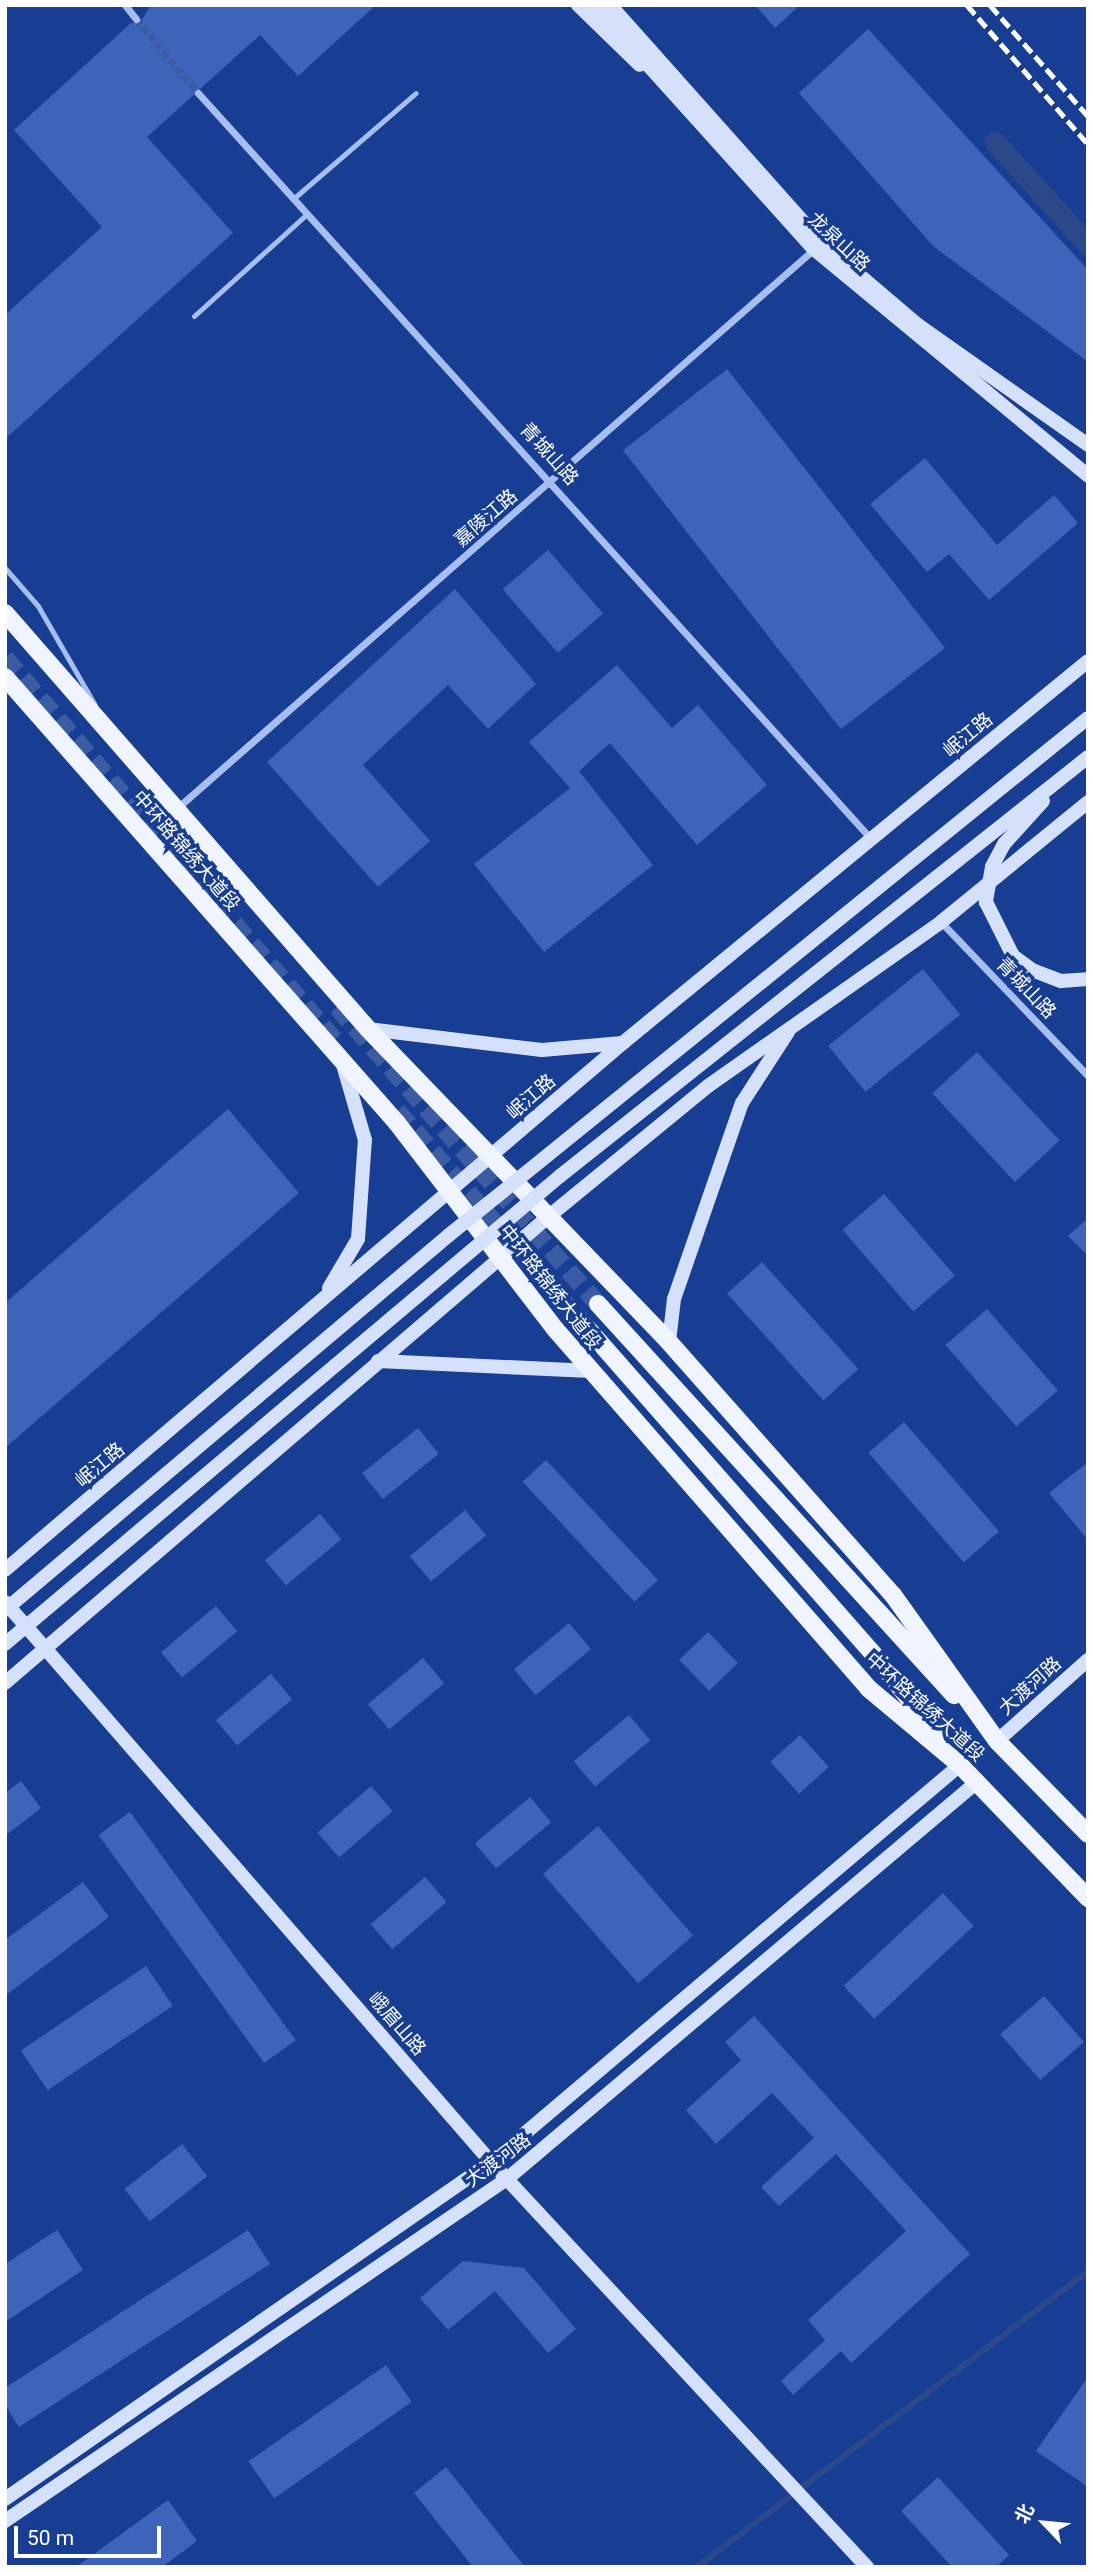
<!DOCTYPE html>
<meta charset="utf-8">
<style>
body{margin:0}
#map{position:relative;width:1093px;height:2572px;overflow:hidden;background:#183e93;font-family:Roboto,"Noto Sans SC",sans-serif}
div>[style]{position:absolute}
.stream>*{height:6px;margin:-3px;padding:0 3px;transform-origin:3px;border-radius:3px;background:#2d4888}
.canal>*{height:21px;margin:-10.5px;padding:0 10.5px;transform-origin:10.5px;border-radius:10.5px;background:#2d4888}
.building>*{inset:0;background:#3c64b9;transform-origin:0 0}
.street-tunnel>*{height:7px;margin-top:-3.5px;transform-origin:0;background:repeating-linear-gradient(90deg,#3b5ba3 0 7px,transparent 0 10.5px)}
.primary-tunnel>*{height:18px;margin-top:-9px;transform-origin:0;background:repeating-linear-gradient(90deg,#3b5ba3 0 18px,transparent 0 27px)}
.lane>*{height:5px;margin:-2.5px;padding:0 2.5px;transform-origin:2.5px;border-radius:2.5px;background:#a7bff0}
.street>*{height:7px;margin:-3.5px;padding:0 3.5px;transform-origin:3.5px;border-radius:3.5px;background:#a7bff0}
.secondary>*{height:14px;margin:-7px;padding:0 7px;transform-origin:7px;border-radius:7px;background:#d5e1fb}
.primary>*{height:18px;margin:-9px;padding:0 9px;transform-origin:9px;border-radius:9px;background:#f0f4ff}
.rail>*{height:5px;margin-top:-2.5px;transform-origin:0;background:repeating-linear-gradient(90deg,#fff 0 12px,transparent 0 17px)}
.secondary-bridge>*{height:14px;margin:-7px;padding:0 7px;transform-origin:7px;border-radius:7px;background:#d5e1fb}
span{translate:-50% -50%;white-space:nowrap;text-align:center;line-height:1.15;-webkit-text-stroke:7px #183e93;paint-order:stroke}
.street-label{font-size:19px;color:#fff}
.frame{position:absolute;inset:0;border:7px solid #fff;pointer-events:none}
.north{position:absolute;left:1009px;top:2488px;width:70px;height:70px;-webkit-text-stroke:5px #183e93;paint-order:stroke;rotate:296deg;font-size:19px;font-weight:700;line-height:28px;text-align:center;color:#fff}
.north::after{content:'';display:block;margin:auto;width:24px;height:32px;background:#fff;clip-path:polygon(50% 0,100% 100%,50% 72%,0 100%)}
.scale{position:absolute;left:14px;top:2526px;width:147px;height:32px;box-sizing:border-box;border:4px solid #fff;border-top:0;padding-left:9px;font-size:21px;line-height:24px;white-space:nowrap;color:#fff;-webkit-text-stroke:5px #183e93;paint-order:stroke}
</style>
<div id="map">
<div class="stream">
<i style="left:697px;top:2567px;width:490px;rotate:-37.1deg"></i>
</div>
<div class="canal">
<i style="left:995px;top:142px;width:139px;rotate:47.9deg"></i>
</div>
<div class="building">
<i style="clip-path:polygon(151px 5px,376px 5px,298px 76px,260px 35px,147px 137px,233px 233px,5px 439px,5px 315px,102px 227px,14px 130px,131px 23px,140px 23px)"></i>
<i style="clip-path:polygon(755px 5px,800px 5px,775px 28px)"></i>
<i style="clip-path:polygon(868px 29px,1088px 270px,1088px 362px,933px 246px,799px 93px)"></i>
<i style="left:727px;top:369px;width:354px;height:132px;rotate:52deg"></i>
<i style="clip-path:polygon(925px 458px,997px 545px,1054px 495px,1078px 523px,989px 600px,949px 554px,927px 572px,870px 504px)"></i>
<i style="left:548px;top:550px;width:84px;height:60px;rotate:49deg"></i>
<i style="clip-path:polygon(455px 589px,536px 684px,488px 729px,448px 685px,363px 765px,430px 841px,378px 887px,267px 762px)"></i>
<i style="clip-path:polygon(617px 665px,672px 728px,698px 705px,767px 785px,697px 845px,610px 743px,579px 771px,653px 865px,544px 952px,474px 864px,570px 788px,529px 742px)"></i>
<i style="left:923px;top:969px;width:59px;height:122px;rotate:51deg"></i>
<i style="left:977px;top:1052px;width:121px;height:61px;rotate:47deg"></i>
<i style="clip-path:polygon(228px 1109px,299px 1193px,5px 1448px,5px 1303px)"></i>
<i style="left:884px;top:1194px;width:108px;height:55px;rotate:49deg"></i>
<i style="clip-path:polygon(1088px 1218px,1088px 1256px,1068px 1236px)"></i>
<i style="left:762px;top:1262px;width:144px;height:47px;rotate:48deg"></i>
<i style="left:987px;top:1309px;width:108px;height:55px;rotate:49deg"></i>
<i style="left:904px;top:1422px;width:145px;height:47px;rotate:49deg"></i>
<i style="left:418px;top:1428px;width:33px;height:72px;rotate:51deg"></i>
<i style="left:546px;top:1460px;width:164px;height:32px;rotate:47deg"></i>
<i style="clip-path:polygon(1088px 1462px,1088px 1540px,1049px 1493px)"></i>
<i style="left:465px;top:1510px;width:33px;height:72px;rotate:50deg"></i>
<i style="left:320px;top:1514px;width:33px;height:72px;rotate:50deg"></i>
<i style="left:216px;top:1606px;width:33px;height:72px;rotate:50deg"></i>
<i style="left:569px;top:1623px;width:34px;height:72px;rotate:50deg"></i>
<i style="left:708px;top:1632px;width:43px;height:40px;rotate:46deg"></i>
<i style="left:423px;top:1658px;width:33px;height:72px;rotate:50deg"></i>
<i style="left:271px;top:1674px;width:33px;height:72px;rotate:50deg"></i>
<i style="left:629px;top:1715px;width:33px;height:72px;rotate:50deg"></i>
<i style="left:800px;top:1735px;width:43px;height:40px;rotate:48deg"></i>
<i style="clip-path:polygon(21px 1781px,41px 1808px,5px 1836px,5px 1793px)"></i>
<i style="left:371px;top:1786px;width:33px;height:71px;rotate:49deg"></i>
<i style="left:530px;top:1797px;width:33px;height:72px;rotate:50deg"></i>
<i style="left:130px;top:1812px;width:282px;height:39px;rotate:54deg"></i>
<i style="left:598px;top:1826px;width:145px;height:73px;rotate:49deg"></i>
<i style="left:425px;top:1877px;width:33px;height:72px;rotate:49deg"></i>
<i style="clip-path:polygon(83px 1882px,109px 1917px,5px 1996px,5px 1940px)"></i>
<i style="left:943px;top:1893px;width:45px;height:136px;rotate:47deg"></i>
<i style="left:146px;top:1966px;width:48px;height:151px;rotate:56deg"></i>
<i style="left:1044px;top:1996px;width:61px;height:58px;rotate:49deg"></i>
<i style="clip-path:polygon(754px 2016px,970px 2254px,851px 2363px,841px 2351px,793px 2395px,781px 2381px,825px 2340px,808px 2320px,906px 2231px,836px 2154px,779px 2206px,761px 2187px,814px 2138px,772px 2093px,716px 2144px,686px 2110px,741px 2060px,725px 2042px)"></i>
<i style="left:182px;top:2144px;width:41px;height:73px;rotate:52deg"></i>
<i style="clip-path:polygon(57px 2230px,83px 2270px,5px 2322px,5px 2264px)"></i>
<i style="clip-path:polygon(248px 2230px,270px 2264px,19px 2427px,5px 2405px,5px 2388px)"></i>
<i style="clip-path:polygon(463px 2261px,524px 2268px,576px 2329px,548px 2353px,495px 2291px,448px 2330px,420px 2298px)"></i>
<i style="left:386px;top:2365px;width:45px;height:168px;rotate:55deg"></i>
<i style="clip-path:polygon(1088px 2377px,1088px 2487px,1036px 2451px)"></i>
<i style="clip-path:polygon(446px 2467px,525px 2567px,473px 2567px,414px 2493px)"></i>
<i style="clip-path:polygon(938px 2477px,1009px 2555px,996px 2567px,952px 2567px,901px 2511px)"></i>
<i style="clip-path:polygon(168px 2500px,197px 2541px,162px 2567px,76px 2567px)"></i>
</div>
<div class="street-tunnel">
<i style="left:136px;top:19px;width:97px;rotate:50deg"></i>
</div>
<div class="primary-tunnel">
<i style="left:5px;top:658px;width:511px;rotate:49.2deg"></i>
<i style="left:337px;top:1007px;width:395px;rotate:48.7deg"></i>
<i style="left:397px;top:1111px;width:278px;rotate:48.8deg"></i>
</div>
<div class="lane">
<i style="left:293px;top:199px;width:162px;rotate:-40.8deg"></i>
<i style="left:194px;top:316px;width:152px;rotate:-42.1deg"></i>
<i style="left:5px;top:568px;width:50px;rotate:49deg"></i>
<i style="left:38px;top:606px;width:114px;rotate:60.1deg"></i>
</div>
<div class="street">
<i style="left:125px;top:5px;width:18px;rotate:52deg"></i>
<i style="left:198px;top:93px;width:1006px;rotate:47.94deg"></i>
<i style="left:176px;top:809px;width:849px;rotate:-41.27deg"></i>
<i style="left:941px;top:922px;width:213px;rotate:46.3deg"></i>
</div>
<div class="secondary">
<i style="left:578px;top:5px;width:86px;rotate:44.1deg"></i>
<i style="left:594px;top:5px;width:329px;rotate:48deg"></i>
<i style="left:814px;top:249px;width:356px;rotate:39.6deg"></i>
<i style="left:368px;top:1029px;width:175px;rotate:6.9deg"></i>
<i style="left:542px;top:1050px;width:81px;rotate:-4.9deg"></i>
<i style="left:329px;top:1288px;width:57px;rotate:-59.4deg"></i>
<i style="left:358px;top:1239px;width:99px;rotate:-86deg"></i>
<i style="left:365px;top:1140px;width:75px;rotate:-106.3deg"></i>
<i style="left:669px;top:1342px;width:43px;rotate:-83.4deg"></i>
<i style="left:674px;top:1299px;width:207px;rotate:-70.9deg"></i>
<i style="left:742px;top:1103px;width:85px;rotate:-57.1deg"></i>
<i style="left:378px;top:1361px;width:213px;rotate:2.7deg"></i>
<i style="left:5px;top:1570px;width:814px;rotate:-40.46deg"></i>
<i style="left:624px;top:1042px;width:600px;rotate:-39.39deg"></i>
<i style="left:5px;top:1602px;width:741px;rotate:49.05deg"></i>
<i style="left:491px;top:2162px;width:553px;rotate:47.13deg"></i>
<i style="left:5px;top:1683px;width:716px;rotate:-40.64deg"></i>
<i style="left:548px;top:1217px;width:207px;rotate:-39.3deg"></i>
<i style="left:708px;top:1086px;width:285px;rotate:-35.1deg"></i>
<i style="left:941px;top:922px;width:190px;rotate:-39.2deg"></i>
<i style="left:997px;top:1741px;width:122px;rotate:-41.7deg"></i>
<i style="left:5px;top:2499px;width:591px;rotate:-34.74deg"></i>
<i style="left:491px;top:2162px;width:614px;rotate:-40.25deg"></i>
<i style="left:5px;top:2521px;width:607px;rotate:-34.27deg"></i>
<i style="left:507px;top:2179px;width:615px;rotate:-40.19deg"></i>
</div>
<div class="primary">
<i style="left:5px;top:613px;width:552px;rotate:48.89deg"></i>
<i style="left:368px;top:1029px;width:434px;rotate:46.1deg"></i>
<i style="left:669px;top:1342px;width:338px;rotate:48.5deg"></i>
<i style="left:893px;top:1595px;width:179px;rotate:54.5deg"></i>
<i style="left:997px;top:1741px;width:130px;rotate:45.6deg"></i>
<i style="left:5px;top:677px;width:594px;rotate:48.69deg"></i>
<i style="left:397px;top:1123px;width:261px;rotate:52.5deg"></i>
<i style="left:556px;top:1330px;width:475px;rotate:48.9deg"></i>
<i style="left:868px;top:1688px;width:120px;rotate:39.9deg"></i>
<i style="left:960px;top:1765px;width:185px;rotate:46.1deg"></i>
<i style="left:598px;top:1304px;width:529px;rotate:47.68deg"></i>
<i style="left:580px;top:1320px;width:453px;rotate:48.7deg"></i>
<i style="left:879px;top:1660px;width:98px;rotate:52.4deg"></i>
</div>
<div class="rail">
<i style="left:967px;top:5px;width:184px;rotate:49deg"></i>
<i style="left:990px;top:5px;width:148px;rotate:48.6deg"></i>
</div>
<div class="secondary-bridge">
<i style="left:610px;top:5px;width:322px;rotate:48.3deg"></i>
<i style="left:824px;top:245px;width:123px;rotate:40.4deg"></i>
<i style="left:918px;top:325px;width:208px;rotate:35.2deg"></i>
<i style="left:1043px;top:801px;width:58px;rotate:132.2deg"></i>
<i style="left:1004px;top:844px;width:26px;rotate:118deg"></i>
<i style="left:992px;top:867px;width:36px;rotate:100deg"></i>
<i style="left:986px;top:902px;width:60px;rotate:63.4deg"></i>
<i style="left:1013px;top:956px;width:24px;rotate:36deg"></i>
<i style="left:1032px;top:970px;width:31px;rotate:21deg"></i>
<i style="left:1061px;top:981px;width:27px;rotate:-4deg"></i>
<i style="left:5px;top:1610px;width:581px;rotate:-40.18deg"></i>
<i style="left:449px;top:1235px;width:822px;rotate:-38.98deg"></i>
<i style="left:5px;top:1644px;width:726px;rotate:-40.14deg"></i>
<i style="left:560px;top:1176px;width:674px;rotate:-38.43deg"></i>
</div>
<div class="street-label">
<span style="left:839px;top:242px;rotate:43deg">龙泉山路</span>
<span style="left:549px;top:454px;rotate:48deg">青城山路</span>
<span style="left:486px;top:518px;rotate:-41deg">嘉陵江路</span>
<span style="left:968px;top:735px;rotate:-40deg">岷江路</span>
<span style="left:186px;top:851px;rotate:49deg">中环路锦绣大道段</span>
<span style="left:1026px;top:988px;rotate:46deg">青城山路</span>
<span style="left:531px;top:1097px;rotate:-41deg">岷江路</span>
<span style="left:550px;top:1287px;rotate:52deg">中环路锦绣大道段</span>
<span style="left:100px;top:1465px;rotate:-40deg">岷江路</span>
<span style="left:1030px;top:1686px;rotate:-42deg">大渡河路</span>
<span style="left:925px;top:1707px;rotate:42deg">中环路锦绣大道段</span>
<span style="left:397px;top:2024px;rotate:49deg">峨眉山路</span>
<span style="left:498px;top:2160px;rotate:-37deg">大渡河路</span>
</div>
<div class="frame"></div>
<div class="north">北</div>
<div class="scale">50 m</div>
</div>
